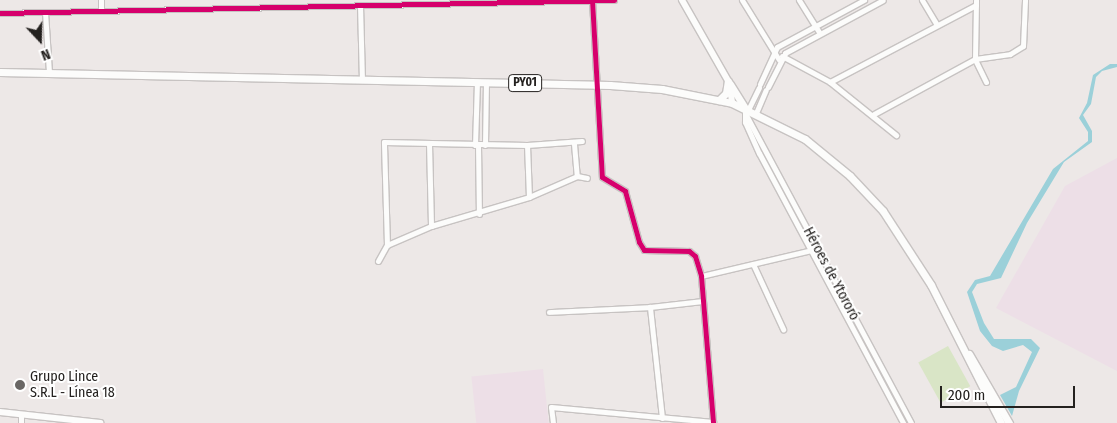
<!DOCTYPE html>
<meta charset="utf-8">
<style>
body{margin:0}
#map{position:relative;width:1117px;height:423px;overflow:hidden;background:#ede8e7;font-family:"Fira Sans Condensed",sans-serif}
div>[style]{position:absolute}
.industrial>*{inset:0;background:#eddfe7;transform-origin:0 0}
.green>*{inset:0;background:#d9e5c6;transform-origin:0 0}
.water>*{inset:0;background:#9bd0d9}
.roads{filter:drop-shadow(1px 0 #c7c3c2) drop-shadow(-1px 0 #c7c3c2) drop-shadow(0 1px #c7c3c2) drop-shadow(0 -1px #c7c3c2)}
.minor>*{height:5px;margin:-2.5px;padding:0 2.5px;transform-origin:2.5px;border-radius:2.5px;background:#fcfcfb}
.major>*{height:6px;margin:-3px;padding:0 3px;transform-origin:3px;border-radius:3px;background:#fcfcfb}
.highway>*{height:7px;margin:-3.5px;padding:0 3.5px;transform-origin:3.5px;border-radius:3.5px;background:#fcfcfb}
.cycleway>*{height:5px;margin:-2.5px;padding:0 2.5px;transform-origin:2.5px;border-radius:2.5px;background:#d6006c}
.dots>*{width:14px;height:14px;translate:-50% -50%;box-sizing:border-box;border:2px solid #fff;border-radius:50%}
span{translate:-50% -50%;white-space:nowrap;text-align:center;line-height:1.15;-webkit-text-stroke:4px #fff;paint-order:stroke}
.shield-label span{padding:1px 4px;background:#fff;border:1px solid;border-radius:4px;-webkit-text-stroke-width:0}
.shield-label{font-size:12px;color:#24211f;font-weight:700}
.street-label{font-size:14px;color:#24211f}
.poi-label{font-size:14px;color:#24211f}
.left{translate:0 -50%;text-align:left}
.north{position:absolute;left:15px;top:15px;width:50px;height:50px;-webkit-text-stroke:4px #fff;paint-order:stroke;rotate:159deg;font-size:14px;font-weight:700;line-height:20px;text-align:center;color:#24211f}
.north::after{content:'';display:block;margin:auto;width:18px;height:22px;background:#24211f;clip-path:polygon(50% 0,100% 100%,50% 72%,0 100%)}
.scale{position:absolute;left:940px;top:386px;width:135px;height:22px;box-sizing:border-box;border:2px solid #24211f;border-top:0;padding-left:6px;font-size:15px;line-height:18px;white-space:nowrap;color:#24211f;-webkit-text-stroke:4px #fff;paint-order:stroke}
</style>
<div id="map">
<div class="industrial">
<i style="clip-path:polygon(1117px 158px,1117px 371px,996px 308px,1065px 186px)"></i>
<i style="left:543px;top:369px;width:54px;height:72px;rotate:84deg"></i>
</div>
<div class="green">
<i style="left:948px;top:346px;width:46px;height:34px;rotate:61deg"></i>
</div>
<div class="water">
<i style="clip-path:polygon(1110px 64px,1117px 64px,1117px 67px,1102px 71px,1096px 77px,1091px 104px,1083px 115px,1092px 131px,1092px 142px,1064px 162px,1027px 223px,1001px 278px,977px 284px,972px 292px,984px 323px,994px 339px,1031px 339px,1040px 348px,1019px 391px,1012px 416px,1000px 395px,1016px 387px,1032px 352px,1023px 345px,1003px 351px,992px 346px,980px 331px,967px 292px,975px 280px,990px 276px,1053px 169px,1088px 141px,1088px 132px,1079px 118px,1087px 103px,1093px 75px)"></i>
</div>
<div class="roads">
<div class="minor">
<i style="left:101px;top:0;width:10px;rotate:90deg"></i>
<i style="left:592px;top:0;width:177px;rotate:86.8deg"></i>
<i style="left:602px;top:177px;width:27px;rotate:31deg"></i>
<i style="left:625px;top:191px;width:53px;rotate:74.6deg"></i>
<i style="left:639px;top:242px;width:9px;rotate:58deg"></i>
<i style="left:644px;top:250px;width:45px;rotate:1.3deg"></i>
<i style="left:689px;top:251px;width:8px;rotate:40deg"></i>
<i style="left:695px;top:256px;width:21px;rotate:73deg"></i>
<i style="left:701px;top:276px;width:147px;rotate:85.3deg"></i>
<i style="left:742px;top:0;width:70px;rotate:58.3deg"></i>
<i style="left:799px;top:0;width:39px;rotate:58deg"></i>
<i style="left:922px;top:0;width:29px;rotate:59deg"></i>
<i style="left:360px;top:5px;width:75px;rotate:88.5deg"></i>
<i style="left:45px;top:12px;width:61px;rotate:86.2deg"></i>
<i style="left:0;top:13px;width:614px;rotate:-1.21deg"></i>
<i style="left:782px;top:56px;width:55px;rotate:28.4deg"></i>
<i style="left:830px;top:82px;width:85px;rotate:38.8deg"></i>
<i style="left:830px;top:82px;width:165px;rotate:-27.8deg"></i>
<i style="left:986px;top:82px;width:25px;rotate:-116deg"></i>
<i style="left:975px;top:59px;width:35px;rotate:-8deg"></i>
<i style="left:1010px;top:54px;width:15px;rotate:-32deg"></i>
<i style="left:1023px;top:46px;width:46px;rotate:-87.5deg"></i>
<i style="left:760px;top:84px;width:41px;rotate:-65.3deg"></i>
<i style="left:777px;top:47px;width:99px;rotate:-28.4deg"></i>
<i style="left:768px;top:87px;width:38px;rotate:-63deg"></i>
<i style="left:785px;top:53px;width:111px;rotate:-28.4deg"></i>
<i style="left:745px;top:108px;width:14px;rotate:90deg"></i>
<i style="left:745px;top:122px;width:34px;rotate:66deg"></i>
<i style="left:759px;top:153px;width:306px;rotate:61.9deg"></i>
<i style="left:748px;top:110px;width:25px;rotate:-64deg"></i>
<i style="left:756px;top:113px;width:25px;rotate:-67deg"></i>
<i style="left:874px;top:114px;width:115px;rotate:-28.6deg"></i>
<i style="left:975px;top:59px;width:59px;rotate:-89deg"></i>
<i style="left:746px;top:115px;width:349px;rotate:61.8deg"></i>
<i style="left:429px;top:143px;width:83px;rotate:88.6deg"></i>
<i style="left:574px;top:144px;width:32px;rotate:85deg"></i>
<i style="left:475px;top:145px;width:63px;rotate:-88.2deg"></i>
<i style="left:478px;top:145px;width:69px;rotate:89.2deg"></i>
<i style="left:485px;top:145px;width:62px;rotate:-89.1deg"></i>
<i style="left:527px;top:145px;width:52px;rotate:87.8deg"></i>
<i style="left:387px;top:245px;width:103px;rotate:-91.7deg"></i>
<i style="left:384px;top:142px;width:143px;rotate:1.2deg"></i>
<i style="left:527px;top:145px;width:55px;rotate:-4.2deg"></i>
<i style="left:378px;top:261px;width:18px;rotate:-61deg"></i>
<i style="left:387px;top:245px;width:48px;rotate:-23.4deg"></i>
<i style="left:431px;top:226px;width:102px;rotate:-16.5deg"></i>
<i style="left:529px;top:197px;width:52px;rotate:-23.6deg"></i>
<i style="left:577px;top:176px;width:10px;rotate:11deg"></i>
<i style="left:753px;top:264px;width:72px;rotate:65.2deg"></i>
<i style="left:701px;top:276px;width:114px;rotate:-13.2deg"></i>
<i style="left:549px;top:312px;width:101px;rotate:-2.8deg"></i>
<i style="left:662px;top:418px;width:112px;rotate:-96.2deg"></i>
<i style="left:650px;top:307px;width:53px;rotate:-6.5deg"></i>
<i style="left:21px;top:423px;width:9px;rotate:-90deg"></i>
<i style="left:553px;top:423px;width:16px;rotate:-97deg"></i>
<i style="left:551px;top:407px;width:163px;rotate:5.3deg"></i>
</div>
<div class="major">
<i style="left:682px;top:0;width:97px;rotate:60.3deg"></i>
<i style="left:730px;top:84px;width:19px;rotate:84deg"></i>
<i style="left:0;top:412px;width:101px;rotate:6.3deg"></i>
</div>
<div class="highway">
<i style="left:0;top:72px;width:610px;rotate:1.22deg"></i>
<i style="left:610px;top:85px;width:52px;rotate:4.4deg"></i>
<i style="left:662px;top:89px;width:71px;rotate:11.3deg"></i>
<i style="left:732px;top:103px;width:81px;rotate:26.3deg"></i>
<i style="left:805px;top:139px;width:58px;rotate:39.4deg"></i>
<i style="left:850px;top:176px;width:48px;rotate:46.7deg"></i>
<i style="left:883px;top:211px;width:88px;rotate:57deg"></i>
<i style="left:931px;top:285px;width:155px;rotate:63.1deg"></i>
<i style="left:730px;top:84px;width:28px;rotate:58deg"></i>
<i style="left:719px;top:100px;width:10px;rotate:-45deg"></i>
<i style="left:726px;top:93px;width:12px;rotate:-81deg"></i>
<i style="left:969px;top:354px;width:80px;rotate:59.9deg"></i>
</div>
</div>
<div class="cycleway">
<i style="left:592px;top:0;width:177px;rotate:86.8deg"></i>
<i style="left:602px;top:177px;width:27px;rotate:31deg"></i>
<i style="left:625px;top:191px;width:53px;rotate:74.6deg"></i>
<i style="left:639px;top:242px;width:9px;rotate:58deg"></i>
<i style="left:644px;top:250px;width:45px;rotate:1.3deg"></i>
<i style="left:689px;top:251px;width:8px;rotate:40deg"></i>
<i style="left:695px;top:256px;width:21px;rotate:73deg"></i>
<i style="left:701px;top:276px;width:147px;rotate:85.3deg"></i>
<i style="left:0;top:13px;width:614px;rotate:-1.21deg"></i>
</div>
<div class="dots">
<i style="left:20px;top:385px;background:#6a6765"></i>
</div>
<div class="shield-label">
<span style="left:525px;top:83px">PY01</span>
</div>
<div class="street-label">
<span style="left:831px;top:274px;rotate:62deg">Héroes de Ytororó</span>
</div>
<div class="poi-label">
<span class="left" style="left:30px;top:385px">Grupo Lince<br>S.R.L - Línea 18</span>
</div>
<div class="north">N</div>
<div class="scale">200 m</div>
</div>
